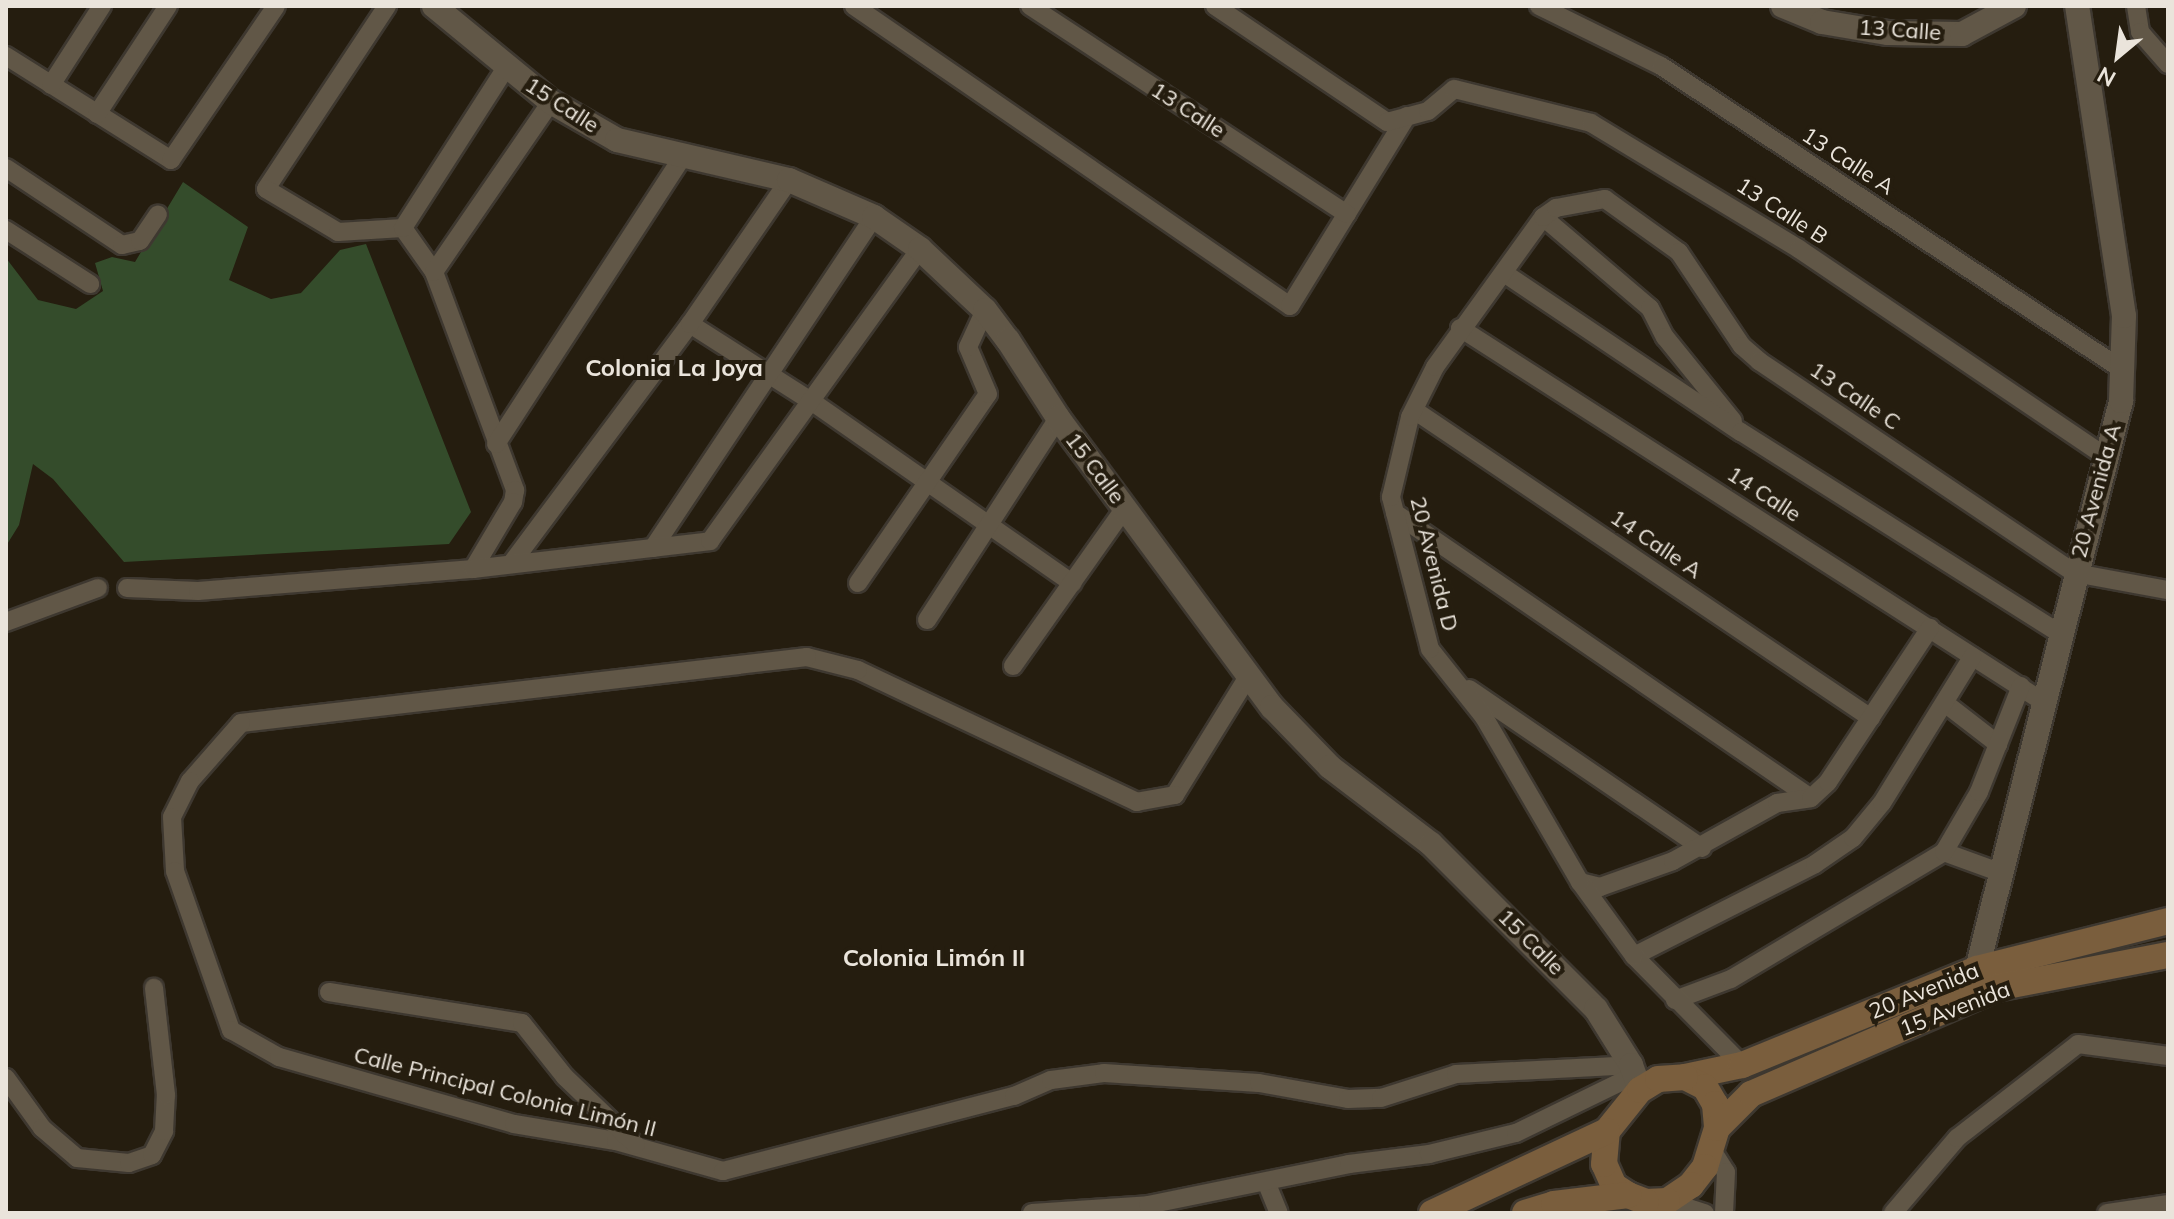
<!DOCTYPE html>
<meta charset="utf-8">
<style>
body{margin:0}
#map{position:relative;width:2174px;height:1219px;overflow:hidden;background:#251d0f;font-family:Mulish,sans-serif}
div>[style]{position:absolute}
.green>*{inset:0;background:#344c2b}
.roads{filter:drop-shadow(2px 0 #3e3830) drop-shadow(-2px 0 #3e3830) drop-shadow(0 2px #3e3830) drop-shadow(0 -2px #3e3830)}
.minor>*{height:18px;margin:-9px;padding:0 9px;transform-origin:9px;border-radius:9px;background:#615747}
.tertiary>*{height:24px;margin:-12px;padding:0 12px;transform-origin:12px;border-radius:12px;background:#615747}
.secondary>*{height:26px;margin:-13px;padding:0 13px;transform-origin:13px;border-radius:13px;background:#7a5e3d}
span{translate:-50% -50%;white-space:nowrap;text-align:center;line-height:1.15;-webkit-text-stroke:8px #251d0f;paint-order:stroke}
.street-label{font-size:22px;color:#eae4db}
.neighbourhood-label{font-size:24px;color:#eae4db;font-weight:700}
.frame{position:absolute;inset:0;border:8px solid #eae4db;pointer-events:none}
.north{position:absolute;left:2078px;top:16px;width:80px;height:80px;-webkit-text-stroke:6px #251d0f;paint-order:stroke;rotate:209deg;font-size:22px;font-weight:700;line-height:32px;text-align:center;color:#eae4db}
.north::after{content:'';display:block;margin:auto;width:28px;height:36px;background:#eae4db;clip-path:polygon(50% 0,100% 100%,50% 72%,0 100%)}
</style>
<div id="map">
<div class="green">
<i style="clip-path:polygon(183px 182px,248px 227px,229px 280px,271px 299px,301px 293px,340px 250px,366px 244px,471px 512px,449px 544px,124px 562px,53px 479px,33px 464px,19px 525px,6px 546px,6px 258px,38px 300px,76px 309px,103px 291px,95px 263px,112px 257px,135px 262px)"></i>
</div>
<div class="roads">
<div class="minor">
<i style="left:387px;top:6px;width:219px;rotate:123.5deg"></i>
<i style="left:266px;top:189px;width:84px;rotate:30.8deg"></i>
<i style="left:338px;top:232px;width:65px;rotate:-3.5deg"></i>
<i style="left:403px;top:228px;width:54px;rotate:54.8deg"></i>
<i style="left:434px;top:272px;width:233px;rotate:69.6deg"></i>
<i style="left:515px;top:490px;width:12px;rotate:99deg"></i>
<i style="left:513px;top:502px;width:78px;rotate:120.8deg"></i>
<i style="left:854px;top:6px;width:529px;rotate:34.53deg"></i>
<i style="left:1290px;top:306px;width:223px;rotate:-58.4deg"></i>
<i style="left:1030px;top:6px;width:379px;rotate:33.3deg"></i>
<i style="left:1215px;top:6px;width:207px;rotate:34deg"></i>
<i style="left:1387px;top:122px;width:42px;rotate:-15deg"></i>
<i style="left:1428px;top:111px;width:34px;rotate:-40deg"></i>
<i style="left:1454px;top:89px;width:141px;rotate:13.9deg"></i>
<i style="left:1591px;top:123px;width:243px;rotate:31.2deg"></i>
<i style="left:1799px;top:249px;width:369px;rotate:34.1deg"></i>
<i style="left:1539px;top:6px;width:136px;rotate:26.2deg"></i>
<i style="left:1661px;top:66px;width:553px;rotate:33.35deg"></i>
<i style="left:2136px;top:6px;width:26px;rotate:81deg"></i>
<i style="left:2140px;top:32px;width:43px;rotate:48.8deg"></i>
<i style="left:6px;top:56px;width:195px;rotate:32.2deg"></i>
<i style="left:171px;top:160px;width:186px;rotate:-55.7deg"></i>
<i style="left:51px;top:85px;width:94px;rotate:-57.2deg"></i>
<i style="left:97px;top:114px;width:129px;rotate:-56.7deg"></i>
<i style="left:6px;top:168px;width:139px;rotate:33.6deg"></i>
<i style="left:122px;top:245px;width:18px;rotate:-13deg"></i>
<i style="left:140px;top:241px;width:32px;rotate:-56deg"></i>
<i style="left:1543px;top:217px;width:140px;rotate:40.4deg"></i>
<i style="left:1650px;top:308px;width:33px;rotate:63deg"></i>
<i style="left:1665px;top:337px;width:108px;rotate:51deg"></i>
<i style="left:403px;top:228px;width:193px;rotate:-57.3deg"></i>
<i style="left:6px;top:230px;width:100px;rotate:32.7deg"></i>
<i style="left:434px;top:272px;width:206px;rotate:-55.5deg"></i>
<i style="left:1504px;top:273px;width:285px;rotate:33.9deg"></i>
<i style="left:1741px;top:432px;width:376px;rotate:32.3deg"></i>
<i style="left:690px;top:324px;width:147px;rotate:32.5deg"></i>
<i style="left:814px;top:403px;width:315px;rotate:34.9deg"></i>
<i style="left:1460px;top:328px;width:691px;rotate:32.66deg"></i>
<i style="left:1414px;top:410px;width:551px;rotate:33.98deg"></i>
<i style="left:496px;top:444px;width:343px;rotate:-57deg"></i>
<i style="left:1395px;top:513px;width:504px;rotate:34.41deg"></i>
<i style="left:653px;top:548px;width:398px;rotate:-56.3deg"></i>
<i style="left:511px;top:564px;width:299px;rotate:-53.3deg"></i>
<i style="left:690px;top:324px;width:175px;rotate:-55.5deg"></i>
<i style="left:858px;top:583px;width:229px;rotate:-55.5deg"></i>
<i style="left:988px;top:394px;width:51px;rotate:-113.1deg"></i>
<i style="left:968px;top:347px;width:41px;rotate:-65.3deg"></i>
<i style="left:127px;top:588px;width:71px;rotate:2.4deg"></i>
<i style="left:198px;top:591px;width:276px;rotate:-4.6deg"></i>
<i style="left:473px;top:569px;width:239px;rotate:-6.7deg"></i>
<i style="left:710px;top:541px;width:360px;rotate:-54.3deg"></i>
<i style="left:927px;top:620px;width:241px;rotate:-57deg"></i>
<i style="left:6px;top:622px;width:98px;rotate:-20.3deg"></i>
<i style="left:1013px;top:666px;width:194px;rotate:-54.7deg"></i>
<i style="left:1249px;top:675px;width:141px;rotate:121.7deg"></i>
<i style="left:1175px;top:795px;width:39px;rotate:170deg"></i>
<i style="left:1137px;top:802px;width:309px;rotate:-154.7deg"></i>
<i style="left:858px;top:670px;width:53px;rotate:-165.7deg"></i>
<i style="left:807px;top:657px;width:570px;rotate:173.35deg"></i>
<i style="left:241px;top:723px;width:77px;rotate:131.3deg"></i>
<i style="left:190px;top:781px;width:40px;rotate:116.6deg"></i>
<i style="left:172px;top:817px;width:54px;rotate:86.8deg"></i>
<i style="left:175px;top:871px;width:169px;rotate:70.6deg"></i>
<i style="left:231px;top:1030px;width:55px;rotate:29.4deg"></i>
<i style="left:279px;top:1057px;width:244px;rotate:15.9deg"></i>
<i style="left:514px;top:1124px;width:103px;rotate:9.5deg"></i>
<i style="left:616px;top:1141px;width:111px;rotate:15.7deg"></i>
<i style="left:723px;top:1171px;width:301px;rotate:-14.5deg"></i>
<i style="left:1014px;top:1096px;width:40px;rotate:-23.4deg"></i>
<i style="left:1051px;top:1080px;width:53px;rotate:-7.5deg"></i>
<i style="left:1104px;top:1073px;width:155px;rotate:3.7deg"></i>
<i style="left:1259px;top:1083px;width:90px;rotate:10.2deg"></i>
<i style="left:1348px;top:1099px;width:33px;rotate:-2deg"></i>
<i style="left:1381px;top:1098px;width:79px;rotate:-17.7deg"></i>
<i style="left:1456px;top:1074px;width:175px;rotate:-2.9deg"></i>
<i style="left:1469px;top:689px;width:282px;rotate:34.3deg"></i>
<i style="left:1946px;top:704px;width:66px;rotate:37.6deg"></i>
<i style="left:1944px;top:852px;width:59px;rotate:20deg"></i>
<i style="left:1580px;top:882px;width:21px;rotate:14deg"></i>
<i style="left:1600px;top:887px;width:77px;rotate:-19.6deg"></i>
<i style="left:1673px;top:861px;width:119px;rotate:-29.1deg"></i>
<i style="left:1777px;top:803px;width:34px;rotate:-8deg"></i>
<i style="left:1811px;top:798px;width:23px;rotate:-43deg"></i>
<i style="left:1828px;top:782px;width:185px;rotate:-56.5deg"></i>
<i style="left:1634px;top:956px;width:203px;rotate:-26.9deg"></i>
<i style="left:1815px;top:864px;width:46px;rotate:-34.4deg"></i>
<i style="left:1853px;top:838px;width:45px;rotate:-50.4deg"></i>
<i style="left:1882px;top:803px;width:172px;rotate:-58.3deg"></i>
<i style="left:329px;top:992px;width:195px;rotate:9.1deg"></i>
<i style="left:522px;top:1023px;width:69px;rotate:51.5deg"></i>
<i style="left:565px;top:1077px;width:98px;rotate:43.8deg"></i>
<i style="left:1675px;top:1000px;width:60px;rotate:-20.6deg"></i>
<i style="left:1731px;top:979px;width:248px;rotate:-30.8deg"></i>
<i style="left:1944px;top:852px;width:69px;rotate:-59.7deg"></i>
<i style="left:1979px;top:792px;width:114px;rotate:-68.4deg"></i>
<i style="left:1742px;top:1065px;width:153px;rotate:-134.7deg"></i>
<i style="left:1634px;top:956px;width:92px;rotate:-126.1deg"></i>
<i style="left:1580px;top:882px;width:191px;rotate:-120.2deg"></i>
<i style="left:1484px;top:717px;width:87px;rotate:-128.5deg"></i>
<i style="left:1430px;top:649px;width:157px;rotate:-104.4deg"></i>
<i style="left:1391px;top:497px;width:82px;rotate:-76.6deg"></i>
<i style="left:1410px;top:417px;width:56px;rotate:-63.4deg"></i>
<i style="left:1435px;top:367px;width:185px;rotate:-54.2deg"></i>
<i style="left:1543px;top:217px;width:16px;rotate:-35deg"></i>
<i style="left:1556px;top:208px;width:50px;rotate:-10.4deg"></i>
<i style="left:1605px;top:199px;width:91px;rotate:35.6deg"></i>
<i style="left:1679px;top:252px;width:113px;rotate:56.2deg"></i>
<i style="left:1742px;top:346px;width:23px;rotate:41deg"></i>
<i style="left:1759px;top:361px;width:381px;rotate:33.9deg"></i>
<i style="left:2075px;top:573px;width:95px;rotate:10.4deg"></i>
<i style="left:6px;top:1078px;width:62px;rotate:54.2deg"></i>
<i style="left:42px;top:1128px;width:46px;rotate:40.6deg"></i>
<i style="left:77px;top:1158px;width:52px;rotate:5.5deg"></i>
<i style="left:129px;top:1163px;width:24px;rotate:-19deg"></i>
<i style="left:152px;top:1155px;width:27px;rotate:-63deg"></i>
<i style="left:164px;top:1131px;width:36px;rotate:-87deg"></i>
<i style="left:166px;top:1095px;width:108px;rotate:-96.4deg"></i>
<i style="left:1712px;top:1150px;width:26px;rotate:58deg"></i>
<i style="left:1726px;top:1172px;width:41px;rotate:92.8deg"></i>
<i style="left:1267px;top:1184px;width:31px;rotate:68deg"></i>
<i style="left:1667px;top:1201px;width:40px;rotate:18deg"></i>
<i style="left:1032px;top:1213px;width:116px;rotate:-3.9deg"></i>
<i style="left:1148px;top:1205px;width:205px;rotate:-11.5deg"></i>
<i style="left:1349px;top:1164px;width:81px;rotate:-7.1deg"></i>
<i style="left:1429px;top:1154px;width:89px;rotate:-13.6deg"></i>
<i style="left:1516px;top:1133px;width:132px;rotate:-26deg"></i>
<i style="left:1893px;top:1213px;width:99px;rotate:-49.5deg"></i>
<i style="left:1957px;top:1138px;width:153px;rotate:-37.8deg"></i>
<i style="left:2078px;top:1044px;width:91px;rotate:7.6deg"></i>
<i style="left:2107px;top:1213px;width:62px;rotate:-8.4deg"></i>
</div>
<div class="tertiary">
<i style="left:434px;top:6px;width:151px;rotate:39.4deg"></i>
<i style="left:551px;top:102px;width:76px;rotate:29.9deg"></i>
<i style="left:617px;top:140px;width:177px;rotate:13.1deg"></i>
<i style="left:789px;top:180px;width:93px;rotate:23.5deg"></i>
<i style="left:874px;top:217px;width:56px;rotate:34.8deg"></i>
<i style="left:920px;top:249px;width:89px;rotate:43.2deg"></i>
<i style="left:985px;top:310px;width:38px;rotate:53deg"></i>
<i style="left:1008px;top:340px;width:93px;rotate:57.3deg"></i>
<i style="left:1058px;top:418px;width:360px;rotate:53.5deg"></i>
<i style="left:1272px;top:707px;width:83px;rotate:46deg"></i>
<i style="left:1330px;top:767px;width:127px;rotate:37.3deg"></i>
<i style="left:1431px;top:844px;width:233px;rotate:45deg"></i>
<i style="left:1596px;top:1009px;width:66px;rotate:58deg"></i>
<i style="left:1631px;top:1065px;width:27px;rotate:70deg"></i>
<i style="left:1783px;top:6px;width:42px;rotate:22.3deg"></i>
<i style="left:1822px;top:22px;width:67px;rotate:9.5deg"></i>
<i style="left:1888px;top:33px;width:74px;rotate:0.8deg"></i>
<i style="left:1962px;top:34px;width:59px;rotate:-28.3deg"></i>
<i style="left:1977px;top:969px;width:586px;rotate:-75.77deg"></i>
<i style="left:2121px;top:401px;width:85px;rotate:-88deg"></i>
<i style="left:2124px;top:316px;width:314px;rotate:-98.6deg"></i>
</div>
<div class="secondary">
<i style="left:1685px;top:1077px;width:58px;rotate:-11.9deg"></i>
<i style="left:1742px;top:1065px;width:254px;rotate:-22.2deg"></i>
<i style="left:1977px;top:969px;width:197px;rotate:-14.1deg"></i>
<i style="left:1685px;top:1077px;width:22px;rotate:27deg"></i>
<i style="left:1705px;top:1087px;width:20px;rotate:60deg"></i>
<i style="left:1715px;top:1104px;width:24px;rotate:85deg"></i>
<i style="left:1717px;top:1128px;width:41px;rotate:107.1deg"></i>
<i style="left:1705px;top:1167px;width:23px;rotate:128deg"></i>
<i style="left:1691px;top:1185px;width:29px;rotate:146deg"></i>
<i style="left:1667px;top:1201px;width:21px;rotate:177deg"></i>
<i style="left:1646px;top:1202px;width:19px;rotate:-159deg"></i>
<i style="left:1628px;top:1195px;width:17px;rotate:-147deg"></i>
<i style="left:1614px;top:1186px;width:24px;rotate:-114deg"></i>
<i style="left:1604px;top:1164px;width:33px;rotate:-85deg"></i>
<i style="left:1607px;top:1131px;width:53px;rotate:-51.2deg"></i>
<i style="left:1640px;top:1090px;width:21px;rotate:-31deg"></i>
<i style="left:1658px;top:1079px;width:27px;rotate:-4deg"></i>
<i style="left:1717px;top:1128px;width:48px;rotate:-45deg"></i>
<i style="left:1751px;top:1094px;width:267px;rotate:-23.4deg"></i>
<i style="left:1996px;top:988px;width:175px;rotate:-10.9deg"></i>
<i style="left:1432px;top:1213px;width:193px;rotate:-25.1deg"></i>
<i style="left:1525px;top:1213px;width:30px;rotate:-17deg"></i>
<i style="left:1554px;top:1204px;width:75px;rotate:-6.9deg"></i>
</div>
</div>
<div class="street-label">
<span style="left:1900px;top:30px;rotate:4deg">13 Calle</span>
<span style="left:562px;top:105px;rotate:33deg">15 Calle</span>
<span style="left:1188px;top:110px;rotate:33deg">13 Calle</span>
<span style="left:1848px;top:161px;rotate:33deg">13 Calle A</span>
<span style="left:1782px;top:211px;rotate:33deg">13 Calle B</span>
<span style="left:1855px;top:396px;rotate:34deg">13 Calle C</span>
<span style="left:1095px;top:468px;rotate:53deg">15 Calle</span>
<span style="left:2096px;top:491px;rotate:-75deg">20 Avenida A</span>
<span style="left:1764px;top:494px;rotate:33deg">14 Calle</span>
<span style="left:1656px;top:544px;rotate:34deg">14 Calle A</span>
<span style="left:1434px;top:564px;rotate:76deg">20 Avenida D</span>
<span style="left:1531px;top:942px;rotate:45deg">15 Calle</span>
<span style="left:1924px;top:991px;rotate:-22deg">20 Avenida</span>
<span style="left:1955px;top:1009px;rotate:-21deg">15 Avenida</span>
<span style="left:505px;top:1092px;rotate:14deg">Calle Principal Colonia Limón II</span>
</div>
<div class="neighbourhood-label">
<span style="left:674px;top:368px">Colonia La Joya</span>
<span style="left:934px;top:958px">Colonia Limón II</span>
</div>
<div class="frame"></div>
<div class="north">N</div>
</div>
